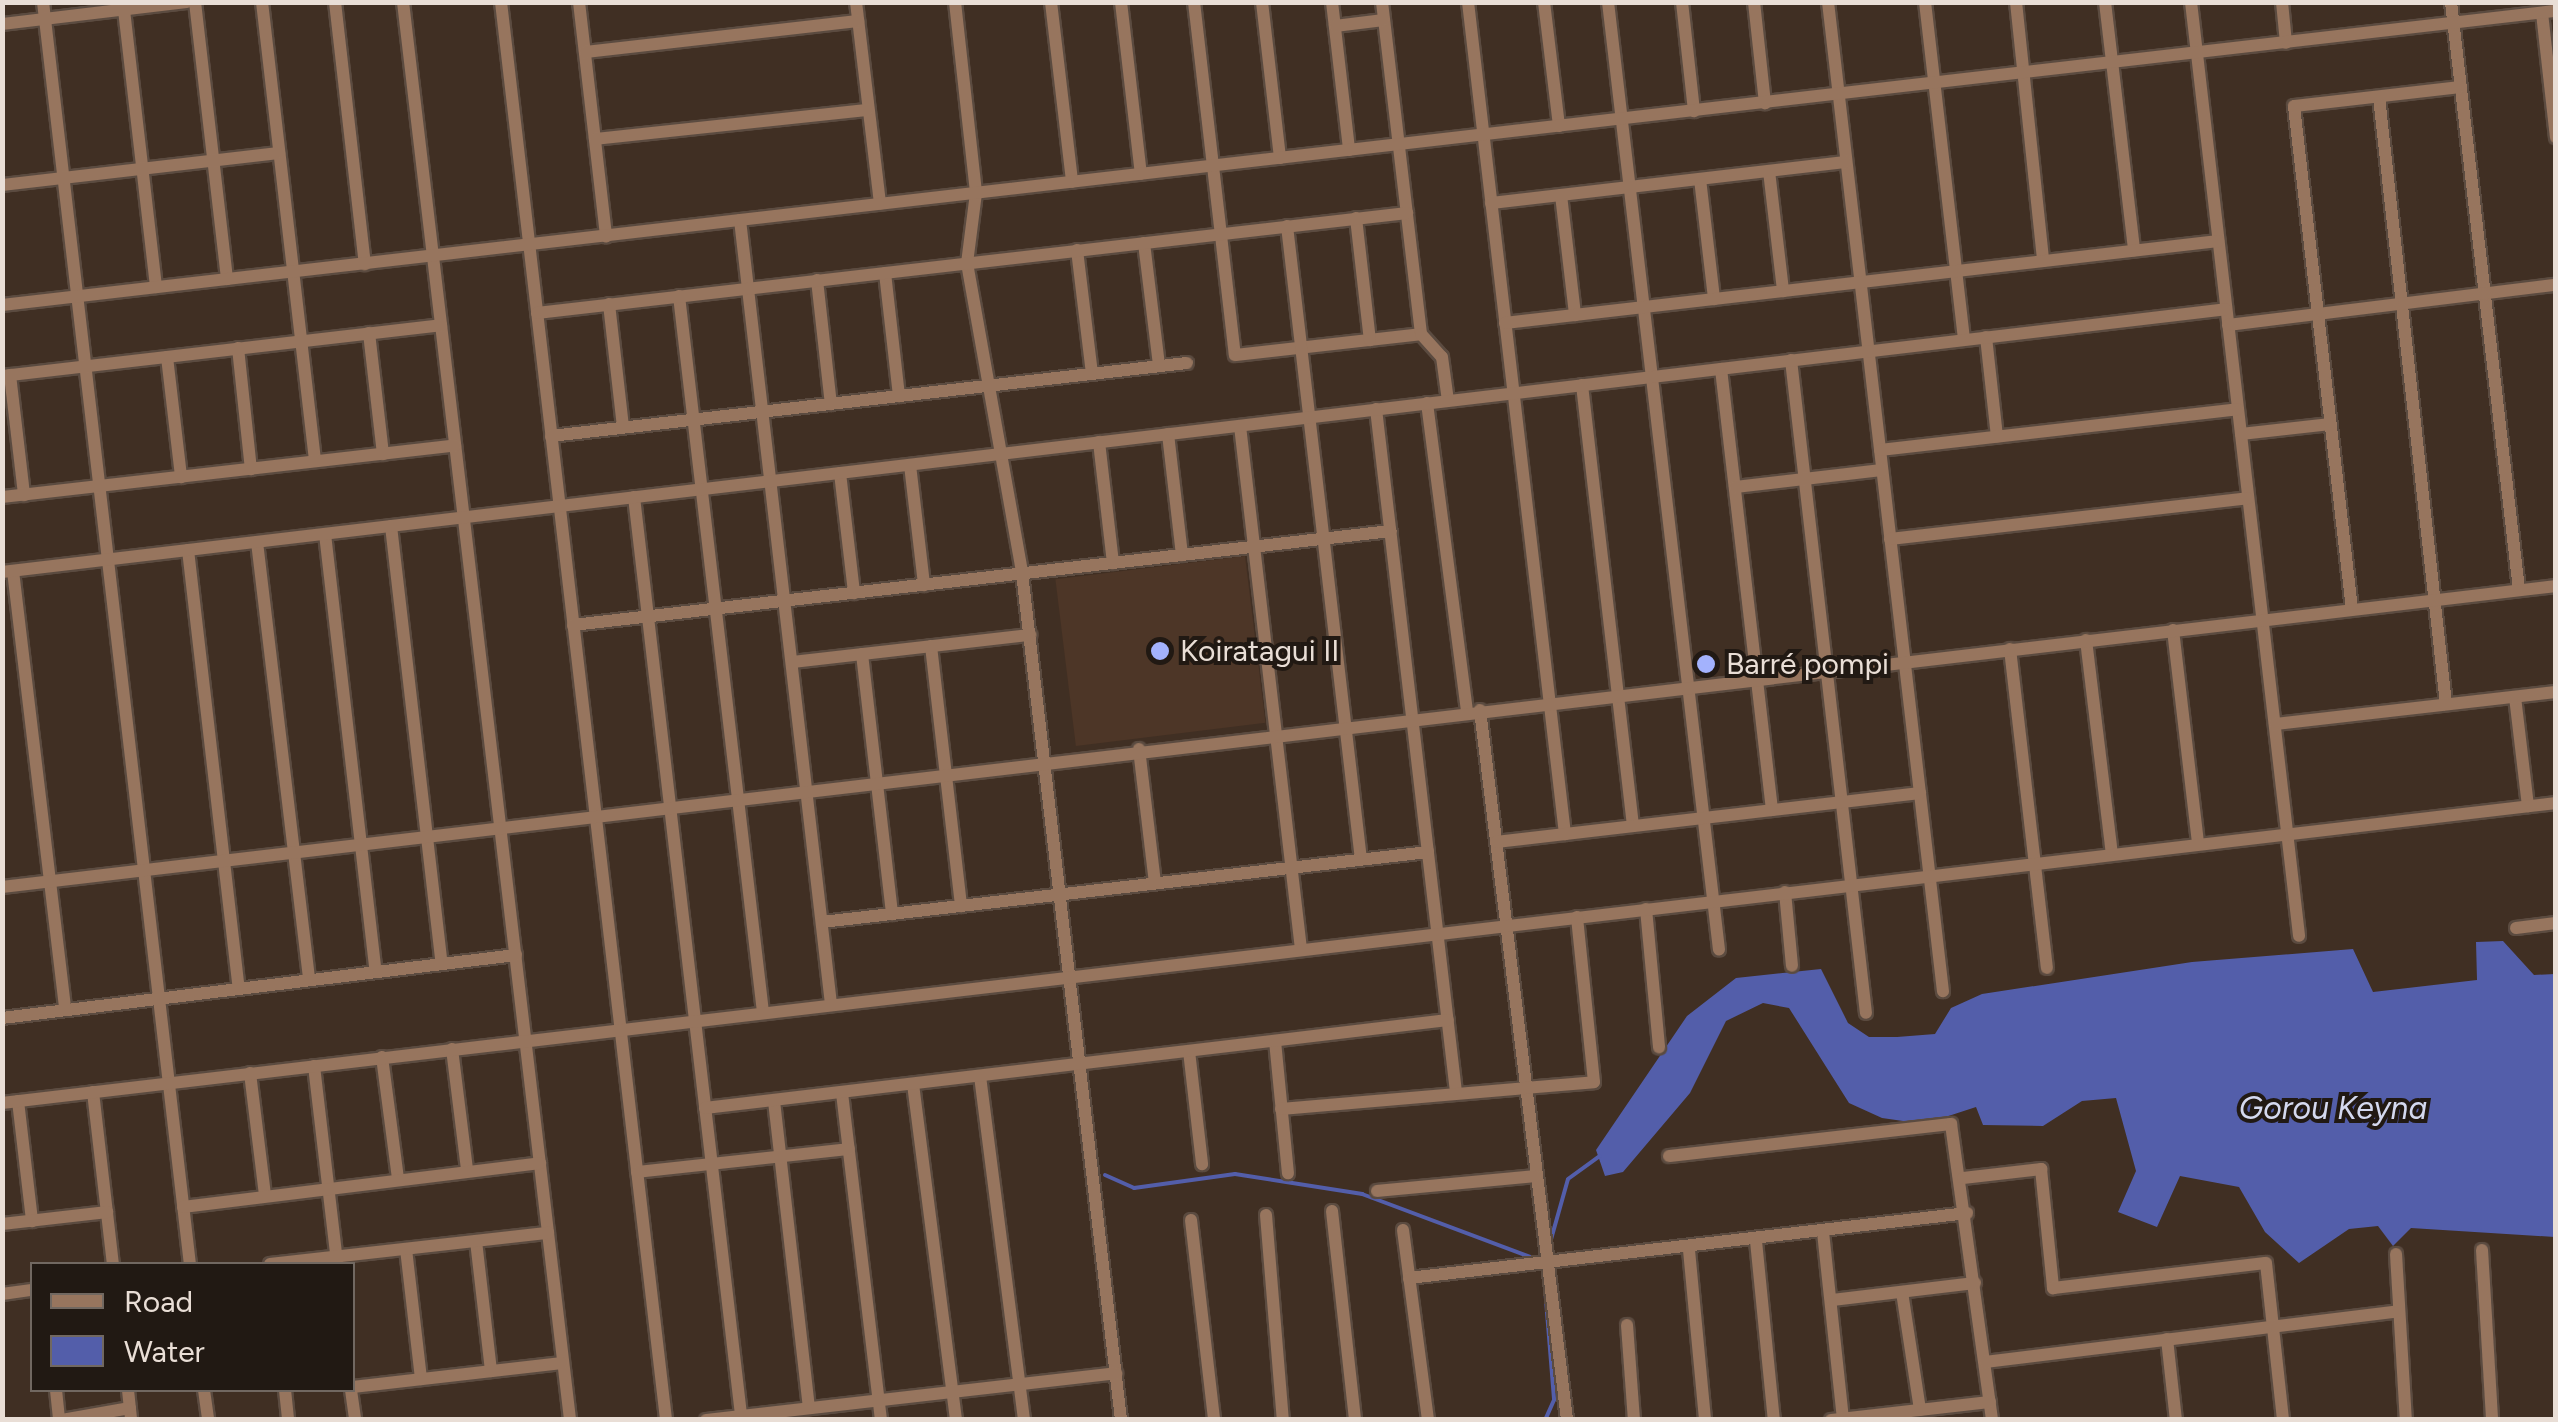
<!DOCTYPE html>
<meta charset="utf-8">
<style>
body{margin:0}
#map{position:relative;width:2558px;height:1422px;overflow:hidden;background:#402f23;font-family:Figtree,sans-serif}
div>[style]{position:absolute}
.built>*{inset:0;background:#4d3627;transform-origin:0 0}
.water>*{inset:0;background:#535eaa}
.stream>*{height:4px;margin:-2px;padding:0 2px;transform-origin:2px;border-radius:2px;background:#535eaa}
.roads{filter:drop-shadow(2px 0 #5b4b40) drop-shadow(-2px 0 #5b4b40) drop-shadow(0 2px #5b4b40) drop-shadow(0 -2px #5b4b40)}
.minor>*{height:12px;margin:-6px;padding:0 6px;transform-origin:6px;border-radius:6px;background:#97755e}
.dots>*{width:28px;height:28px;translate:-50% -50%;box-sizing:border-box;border:5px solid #211913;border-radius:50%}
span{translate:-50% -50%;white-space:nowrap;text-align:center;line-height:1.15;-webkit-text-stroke:8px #211913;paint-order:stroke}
.poi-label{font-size:30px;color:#e9ded6}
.left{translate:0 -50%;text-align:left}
.water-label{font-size:32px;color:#d4d9ef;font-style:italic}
.frame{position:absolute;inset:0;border:5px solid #e9ded6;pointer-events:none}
.legend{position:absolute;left:30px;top:1262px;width:325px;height:130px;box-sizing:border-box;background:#211913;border:2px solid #716861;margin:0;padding:12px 18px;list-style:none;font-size:30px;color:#e9ded6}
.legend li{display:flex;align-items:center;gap:20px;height:50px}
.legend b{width:50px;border:2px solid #716861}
</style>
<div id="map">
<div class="built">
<i style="left:1245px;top:556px;width:168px;height:191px;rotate:83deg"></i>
</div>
<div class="water">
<i style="clip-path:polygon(2503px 941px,2534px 975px,2555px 974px,2555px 1237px,2411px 1228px,2393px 1246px,2378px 1226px,2349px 1229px,2299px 1263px,2265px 1232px,2239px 1187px,2180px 1176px,2157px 1227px,2118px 1212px,2136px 1171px,2116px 1098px,2082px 1101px,2043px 1126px,1983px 1125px,1976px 1107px,1924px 1124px,1882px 1118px,1849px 1103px,1789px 1008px,1763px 1003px,1726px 1021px,1690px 1093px,1623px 1172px,1605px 1176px,1596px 1150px,1687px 1016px,1736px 978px,1821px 969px,1848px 1023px,1869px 1037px,1897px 1037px,1935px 1034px,1951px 1008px,1982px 994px,2192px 962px,2353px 949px,2373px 992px,2477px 980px,2476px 942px)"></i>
</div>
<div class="stream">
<i style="left:1105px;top:1175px;width:32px;rotate:24deg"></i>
<i style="left:1134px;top:1188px;width:102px;rotate:-7.9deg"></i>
<i style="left:1235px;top:1174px;width:129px;rotate:8.9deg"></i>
<i style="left:1362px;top:1194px;width:186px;rotate:20.5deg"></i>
<i style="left:1550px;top:1243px;width:66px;rotate:-74.3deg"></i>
<i style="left:1568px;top:1179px;width:39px;rotate:-36deg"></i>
<i style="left:1545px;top:1287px;width:113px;rotate:85.4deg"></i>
<i style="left:1554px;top:1400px;width:22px;rotate:114deg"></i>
</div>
<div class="roads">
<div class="minor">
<i style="left:43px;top:2px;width:1271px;rotate:83.36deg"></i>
<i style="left:195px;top:2px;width:279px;rotate:83.4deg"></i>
<i style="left:262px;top:2px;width:462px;rotate:83.4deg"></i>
<i style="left:335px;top:2px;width:264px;rotate:83.5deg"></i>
<i style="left:403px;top:2px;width:1428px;rotate:83.28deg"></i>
<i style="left:501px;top:2px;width:1428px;rotate:83.36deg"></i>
<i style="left:579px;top:2px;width:236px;rotate:83.4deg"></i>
<i style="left:856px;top:2px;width:203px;rotate:83.2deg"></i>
<i style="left:955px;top:2px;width:192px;rotate:83.7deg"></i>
<i style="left:976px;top:193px;width:71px;rotate:97.3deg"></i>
<i style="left:967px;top:263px;width:315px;rotate:79.9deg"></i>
<i style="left:1022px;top:573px;width:853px;rotate:83.33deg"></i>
<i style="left:1051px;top:2px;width:181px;rotate:83.3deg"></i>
<i style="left:1121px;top:2px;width:173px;rotate:83.4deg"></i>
<i style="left:1194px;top:2px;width:355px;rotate:83.4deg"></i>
<i style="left:1235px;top:355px;width:187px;rotate:-6.4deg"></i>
<i style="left:1262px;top:2px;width:157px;rotate:83.4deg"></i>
<i style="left:1332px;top:2px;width:149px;rotate:83.4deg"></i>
<i style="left:1382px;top:2px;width:334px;rotate:83.3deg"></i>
<i style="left:1421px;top:334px;width:31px;rotate:48deg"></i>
<i style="left:1442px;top:357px;width:44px;rotate:82.2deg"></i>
<i style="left:1468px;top:2px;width:838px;rotate:83.35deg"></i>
<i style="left:1544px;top:2px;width:125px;rotate:83.1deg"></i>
<i style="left:1608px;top:2px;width:954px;rotate:83.32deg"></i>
<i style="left:1682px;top:2px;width:110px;rotate:83.7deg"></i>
<i style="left:1754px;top:2px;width:102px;rotate:83.8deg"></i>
<i style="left:1828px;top:2px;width:996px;rotate:83.37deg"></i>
<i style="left:1925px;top:2px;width:340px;rotate:83.4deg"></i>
<i style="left:2016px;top:2px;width:260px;rotate:84deg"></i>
<i style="left:2105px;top:2px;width:250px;rotate:83.3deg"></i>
<i style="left:2191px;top:2px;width:940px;rotate:83.4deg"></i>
<i style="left:2282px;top:2px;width:41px;rotate:84.4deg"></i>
<i style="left:2451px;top:2px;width:592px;rotate:83.4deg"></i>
<i style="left:124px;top:10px;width:279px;rotate:83.4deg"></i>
<i style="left:2542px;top:13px;width:125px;rotate:83.6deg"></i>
<i style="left:2px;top:24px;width:186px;rotate:-6.8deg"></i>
<i style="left:1335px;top:26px;width:49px;rotate:-7deg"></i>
<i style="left:585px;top:52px;width:275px;rotate:-6.5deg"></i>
<i style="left:2379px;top:97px;width:611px;rotate:83.7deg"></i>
<i style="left:595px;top:139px;width:274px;rotate:-6.1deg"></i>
<i style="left:1769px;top:171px;width:121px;rotate:83.3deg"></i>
<i style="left:1700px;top:179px;width:121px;rotate:83.3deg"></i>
<i style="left:2px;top:185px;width:279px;rotate:-6.6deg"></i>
<i style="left:1561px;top:195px;width:121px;rotate:83.3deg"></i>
<i style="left:1491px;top:203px;width:357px;rotate:-6.6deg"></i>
<i style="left:1356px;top:218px;width:123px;rotate:83.5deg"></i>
<i style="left:740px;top:220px;width:789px;rotate:83.38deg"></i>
<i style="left:1287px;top:226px;width:638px;rotate:83.34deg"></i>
<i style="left:1144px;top:243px;width:124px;rotate:83deg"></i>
<i style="left:1077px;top:250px;width:125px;rotate:83.1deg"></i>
<i style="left:885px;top:273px;width:124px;rotate:83.5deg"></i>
<i style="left:817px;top:280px;width:125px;rotate:83.6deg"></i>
<i style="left:679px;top:296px;width:721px;rotate:83.31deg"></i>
<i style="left:609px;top:304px;width:124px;rotate:83.5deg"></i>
<i style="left:2px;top:305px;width:2571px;rotate:-6.57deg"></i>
<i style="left:537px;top:313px;width:876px;rotate:-6.56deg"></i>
<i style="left:1505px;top:323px;width:718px;rotate:-6.56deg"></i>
<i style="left:2228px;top:325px;width:330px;rotate:-7deg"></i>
<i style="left:369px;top:333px;width:122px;rotate:83.4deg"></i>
<i style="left:1986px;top:337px;width:100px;rotate:83.7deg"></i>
<i style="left:238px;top:348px;width:122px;rotate:83.9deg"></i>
<i style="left:167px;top:357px;width:121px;rotate:83.3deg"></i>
<i style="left:1791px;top:360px;width:657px;rotate:83.45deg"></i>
<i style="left:1721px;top:369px;width:444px;rotate:83.4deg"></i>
<i style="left:10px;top:375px;width:121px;rotate:83.3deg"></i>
<i style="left:2px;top:376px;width:442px;rotate:-6.6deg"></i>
<i style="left:1582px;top:385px;width:444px;rotate:83.4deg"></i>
<i style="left:1427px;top:403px;width:311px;rotate:82.6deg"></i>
<i style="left:1376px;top:409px;width:688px;rotate:83.32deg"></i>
<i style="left:1240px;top:426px;width:527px;rotate:83.35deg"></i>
<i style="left:1168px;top:434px;width:122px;rotate:83.4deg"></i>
<i style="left:2241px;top:434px;width:90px;rotate:-6.4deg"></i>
<i style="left:551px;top:436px;width:640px;rotate:-6.55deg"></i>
<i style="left:1099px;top:442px;width:122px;rotate:83.4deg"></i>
<i style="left:1880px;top:450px;width:360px;rotate:-6.5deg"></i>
<i style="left:910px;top:465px;width:121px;rotate:83.3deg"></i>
<i style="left:840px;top:473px;width:121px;rotate:83.3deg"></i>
<i style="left:1735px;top:487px;width:148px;rotate:-6.6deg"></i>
<i style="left:2px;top:497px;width:456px;rotate:-6.5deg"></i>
<i style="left:634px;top:497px;width:924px;rotate:83.35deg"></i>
<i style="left:391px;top:526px;width:441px;rotate:83.4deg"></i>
<i style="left:325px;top:534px;width:441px;rotate:83.4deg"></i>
<i style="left:1890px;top:539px;width:360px;rotate:-6.5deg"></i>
<i style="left:257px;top:542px;width:441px;rotate:83.2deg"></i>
<i style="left:188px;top:550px;width:442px;rotate:83.4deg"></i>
<i style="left:13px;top:571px;width:442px;rotate:83.2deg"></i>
<i style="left:2px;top:572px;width:2239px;rotate:-6.74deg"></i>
<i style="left:2352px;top:609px;width:506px;rotate:-96.58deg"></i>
<i style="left:2294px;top:106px;width:168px;rotate:-6.5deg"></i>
<i style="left:573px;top:625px;width:823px;rotate:-6.56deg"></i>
<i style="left:2173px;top:630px;width:215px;rotate:83.3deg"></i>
<i style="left:2086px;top:640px;width:216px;rotate:83.1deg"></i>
<i style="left:931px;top:646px;width:262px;rotate:83.4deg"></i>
<i style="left:2010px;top:649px;width:321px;rotate:83.4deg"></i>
<i style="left:862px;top:654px;width:262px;rotate:83.4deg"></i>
<i style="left:792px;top:662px;width:240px;rotate:-6.5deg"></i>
<i style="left:2515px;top:697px;width:110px;rotate:83.2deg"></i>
<i style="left:1480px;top:710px;width:715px;rotate:83.01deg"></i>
<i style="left:2275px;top:724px;width:283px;rotate:-6.5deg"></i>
<i style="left:1139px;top:749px;width:135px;rotate:83.2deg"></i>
<i style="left:1496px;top:842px;width:427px;rotate:-6.6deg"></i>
<i style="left:2px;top:887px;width:2572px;rotate:-6.72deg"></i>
<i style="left:1785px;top:892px;width:74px;rotate:84.6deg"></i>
<i style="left:1646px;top:909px;width:139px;rotate:84.6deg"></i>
<i style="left:822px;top:922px;width:610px;rotate:-6.59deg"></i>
<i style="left:2516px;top:928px;width:40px;rotate:-7.1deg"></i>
<i style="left:2px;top:1018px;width:518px;rotate:-6.99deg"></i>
<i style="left:1275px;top:1041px;width:133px;rotate:84.4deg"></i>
<i style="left:452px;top:1049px;width:122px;rotate:82.9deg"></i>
<i style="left:1189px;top:1051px;width:114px;rotate:83.4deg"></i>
<i style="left:382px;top:1057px;width:123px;rotate:82.5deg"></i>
<i style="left:314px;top:1066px;width:197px;rotate:83.3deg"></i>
<i style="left:250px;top:1073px;width:124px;rotate:83deg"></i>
<i style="left:980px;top:1076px;width:347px;rotate:82.7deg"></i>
<i style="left:913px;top:1084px;width:339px;rotate:82.7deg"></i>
<i style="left:93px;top:1092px;width:173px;rotate:83.4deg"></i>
<i style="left:842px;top:1093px;width:329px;rotate:83.2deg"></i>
<i style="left:18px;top:1101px;width:121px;rotate:83.3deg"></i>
<i style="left:774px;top:1101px;width:309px;rotate:83.5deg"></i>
<i style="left:2px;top:1103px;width:2572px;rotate:-6.7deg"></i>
<i style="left:705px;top:1108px;width:748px;rotate:-6.75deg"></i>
<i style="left:1281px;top:1109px;width:314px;rotate:-4.9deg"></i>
<i style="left:1594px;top:1082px;width:166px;rotate:-95.9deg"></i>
<i style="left:1669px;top:1156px;width:284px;rotate:-6.5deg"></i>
<i style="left:1951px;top:1124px;width:299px;rotate:82.1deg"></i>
<i style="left:637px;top:1172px;width:213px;rotate:-6.2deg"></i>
<i style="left:1963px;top:1178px;width:79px;rotate:-6.6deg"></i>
<i style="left:2041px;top:1169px;width:120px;rotate:84.2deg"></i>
<i style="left:2053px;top:1288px;width:214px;rotate:-6.7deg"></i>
<i style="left:2266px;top:1263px;width:158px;rotate:83.8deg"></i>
<i style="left:1377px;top:1191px;width:159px;rotate:-5.4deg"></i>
<i style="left:183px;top:1207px;width:360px;rotate:-7deg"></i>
<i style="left:1332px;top:1211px;width:210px;rotate:83.7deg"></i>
<i style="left:1266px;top:1215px;width:206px;rotate:85.3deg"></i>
<i style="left:1191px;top:1220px;width:201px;rotate:83.4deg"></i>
<i style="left:2px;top:1224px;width:106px;rotate:-6.5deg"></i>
<i style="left:1403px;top:1230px;width:192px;rotate:82.5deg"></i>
<i style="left:1823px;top:1232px;width:187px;rotate:83.9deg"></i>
<i style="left:476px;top:1241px;width:131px;rotate:83.4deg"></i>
<i style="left:1756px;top:1241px;width:180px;rotate:84.3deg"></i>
<i style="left:406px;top:1249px;width:131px;rotate:83.4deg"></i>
<i style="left:1689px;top:1250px;width:171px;rotate:84.6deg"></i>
<i style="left:2482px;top:1250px;width:170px;rotate:86.6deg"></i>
<i style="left:2396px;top:1254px;width:166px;rotate:86.6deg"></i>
<i style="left:270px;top:1264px;width:280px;rotate:-6.4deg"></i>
<i style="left:1409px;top:1278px;width:562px;rotate:-6.64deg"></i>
<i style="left:1902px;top:1292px;width:119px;rotate:81.3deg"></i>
<i style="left:2px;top:1294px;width:30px;rotate:-8deg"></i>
<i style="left:1832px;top:1300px;width:144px;rotate:-6.8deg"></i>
<i style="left:1627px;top:1325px;width:95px;rotate:85.8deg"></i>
<i style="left:2167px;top:1339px;width:81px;rotate:83.7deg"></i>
<i style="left:1985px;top:1362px;width:417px;rotate:-7deg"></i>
<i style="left:352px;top:1387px;width:212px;rotate:-6.5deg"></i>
<i style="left:56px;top:1390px;width:30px;rotate:84deg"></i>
<i style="left:128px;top:1390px;width:30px;rotate:84deg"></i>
<i style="left:204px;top:1390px;width:30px;rotate:82deg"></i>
<i style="left:285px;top:1390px;width:30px;rotate:84deg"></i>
<i style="left:351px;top:1390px;width:30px;rotate:82deg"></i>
<i style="left:62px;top:1420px;width:69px;rotate:-10deg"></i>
<i style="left:706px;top:1420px;width:413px;rotate:-6.5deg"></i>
<i style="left:1831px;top:1420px;width:160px;rotate:-6.5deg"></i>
</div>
</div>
<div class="dots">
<i style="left:1160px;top:651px;background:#a3b2fd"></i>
<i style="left:1706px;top:664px;background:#a3b2fd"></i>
</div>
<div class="poi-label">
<span class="left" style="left:1180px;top:651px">Koiratagui II</span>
<span class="left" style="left:1726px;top:664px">Barré pompi</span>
</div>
<div class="water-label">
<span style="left:2333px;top:1108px">Gorou Keyna</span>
</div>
<div class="frame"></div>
<ul class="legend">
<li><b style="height:12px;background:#97755e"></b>Road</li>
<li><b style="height:28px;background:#535eaa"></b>Water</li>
</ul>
</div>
